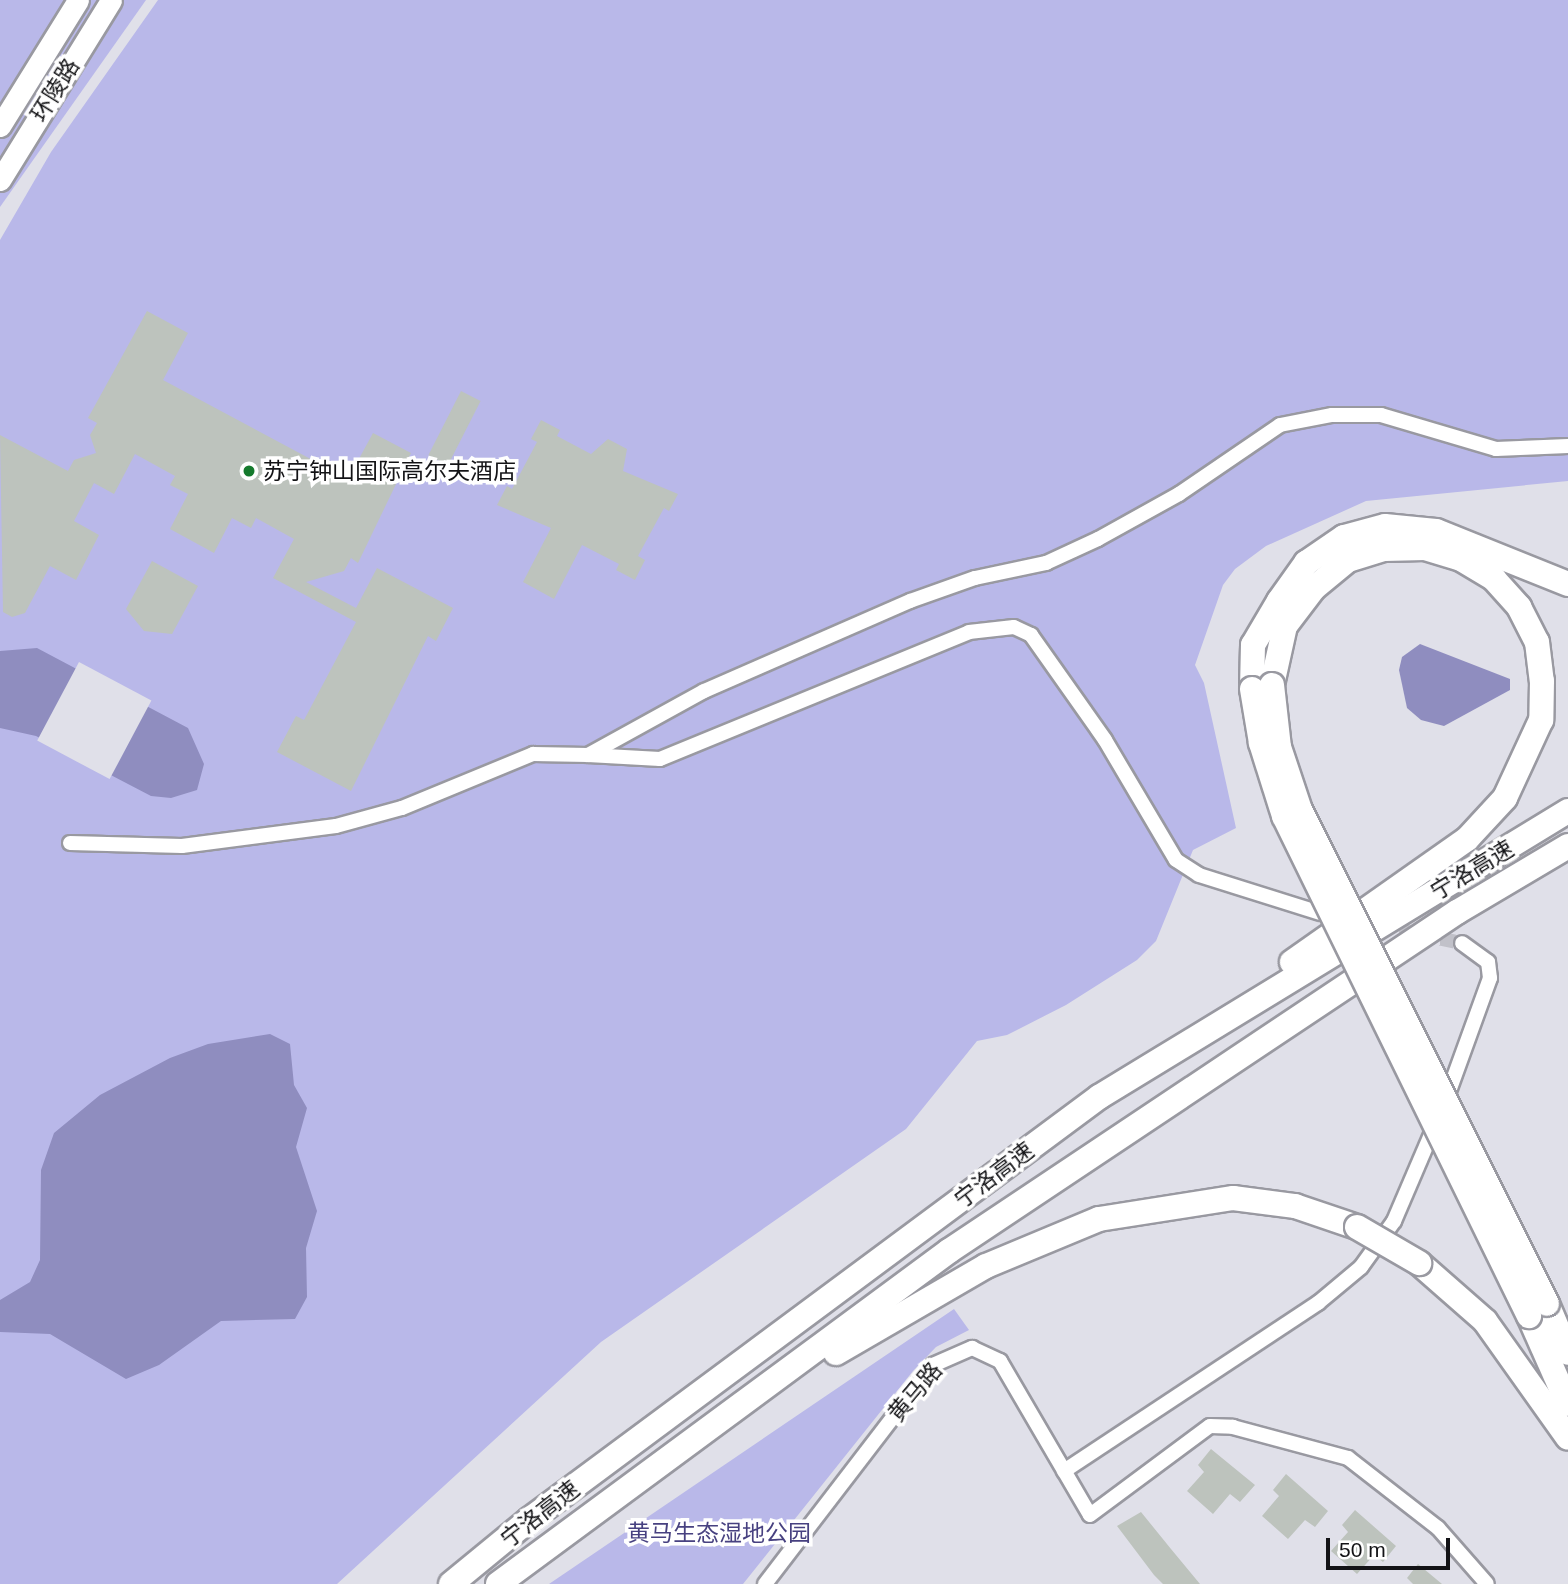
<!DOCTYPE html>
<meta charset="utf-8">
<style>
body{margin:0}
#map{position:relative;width:1568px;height:1584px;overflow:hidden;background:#e0e0e9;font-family:Helvetica,"Noto Sans SC",sans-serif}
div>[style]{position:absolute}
.green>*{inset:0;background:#b9b8e9}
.water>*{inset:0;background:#8f8dbf}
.pier>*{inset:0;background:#e0e0e9;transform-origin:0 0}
.building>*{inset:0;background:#bdc3bd;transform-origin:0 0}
.street-tunnel>*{height:14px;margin-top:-7px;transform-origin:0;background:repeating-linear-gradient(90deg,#c1c1c9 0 14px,transparent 0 21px)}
.roads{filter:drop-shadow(2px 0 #9999a1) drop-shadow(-2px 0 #9999a1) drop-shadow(0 2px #9999a1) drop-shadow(0 -2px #9999a1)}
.street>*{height:14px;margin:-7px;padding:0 7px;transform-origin:7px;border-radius:7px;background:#fff}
.primary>*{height:21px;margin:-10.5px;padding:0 10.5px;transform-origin:10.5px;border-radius:10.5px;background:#fff}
.highway>*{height:24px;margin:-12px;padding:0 12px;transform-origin:12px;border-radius:12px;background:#fff}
.bridges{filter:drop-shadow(2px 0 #9999a1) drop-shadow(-2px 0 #9999a1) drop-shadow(0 2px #9999a1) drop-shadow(0 -2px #9999a1)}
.highway-bridge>*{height:24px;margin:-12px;padding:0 12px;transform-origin:12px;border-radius:12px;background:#fff}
.dots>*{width:19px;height:19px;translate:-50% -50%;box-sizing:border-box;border:4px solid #fff;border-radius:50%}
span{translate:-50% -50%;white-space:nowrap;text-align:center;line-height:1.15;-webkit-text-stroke:7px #fff;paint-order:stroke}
.street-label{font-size:23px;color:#131316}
.poi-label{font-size:23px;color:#131316}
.left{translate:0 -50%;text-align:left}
.park-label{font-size:23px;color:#474180}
.scale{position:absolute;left:1326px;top:1538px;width:124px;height:32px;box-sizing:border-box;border:4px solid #131316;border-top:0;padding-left:9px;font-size:21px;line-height:24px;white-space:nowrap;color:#131316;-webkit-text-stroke:5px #fff;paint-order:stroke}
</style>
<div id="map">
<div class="green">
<i style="clip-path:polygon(0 0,146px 0,0 207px)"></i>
<i style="clip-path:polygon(158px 0,1568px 0,1568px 481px,1366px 501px,1266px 546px,1235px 569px,1223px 585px,1195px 665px,1204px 683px,1236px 828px,1193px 850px,1156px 941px,1137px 960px,1066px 1005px,1007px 1035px,977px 1041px,906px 1129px,601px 1342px,337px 1584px,0 1584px,0 240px,51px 152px)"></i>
<i style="clip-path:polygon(954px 1309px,969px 1330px,936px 1347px,913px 1371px,743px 1584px,549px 1584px)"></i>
</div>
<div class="water">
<i style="clip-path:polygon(1420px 644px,1510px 679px,1510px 690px,1444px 726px,1421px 720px,1407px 708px,1399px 670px,1402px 657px)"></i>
<i style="clip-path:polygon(37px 648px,188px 728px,204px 764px,197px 790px,171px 798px,151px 796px,36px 736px,0 728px,0 651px)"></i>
<i style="clip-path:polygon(270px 1034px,290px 1044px,294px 1085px,307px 1108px,296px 1147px,317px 1211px,306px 1248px,307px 1297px,295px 1319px,221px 1321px,159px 1365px,126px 1379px,50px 1334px,0 1332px,0 1300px,30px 1282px,40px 1260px,41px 1170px,54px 1133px,100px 1095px,170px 1058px,208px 1044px)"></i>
</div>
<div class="pier">
<i style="left:79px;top:662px;width:82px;height:89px;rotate:28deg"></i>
</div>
<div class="building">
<i style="clip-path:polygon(147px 311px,188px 333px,163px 380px,348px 479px,373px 433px,411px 453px,358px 563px,351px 558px,344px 571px,306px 582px,356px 608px,377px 568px,453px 608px,436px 641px,428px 636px,351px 791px,277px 752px,296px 716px,304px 720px,356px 622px,273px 578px,294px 539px,256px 518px,251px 528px,232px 518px,214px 553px,170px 529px,188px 494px,170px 485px,175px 476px,135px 454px,114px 494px,94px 483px,74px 521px,99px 535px,76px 580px,50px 566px,25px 613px,12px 617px,3px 612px,0 435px,68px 471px,74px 460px,96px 453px,90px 435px,97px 423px,88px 418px)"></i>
<i style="left:461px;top:391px;width:22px;height:72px;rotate:27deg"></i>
<i style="clip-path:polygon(541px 420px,560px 430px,557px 436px,591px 454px,608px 439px,627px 449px,623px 471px,678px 494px,669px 511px,664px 508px,638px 556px,645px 560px,635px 580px,616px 570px,619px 564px,582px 545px,554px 599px,523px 582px,551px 528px,497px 505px,507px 486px,512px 489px,537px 442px,531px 439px)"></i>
<i style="clip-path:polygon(152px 561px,198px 586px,172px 634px,144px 631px,126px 609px)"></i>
<i style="clip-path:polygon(1211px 1449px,1255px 1485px,1240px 1502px,1230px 1494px,1213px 1514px,1187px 1491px,1204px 1472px,1198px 1465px)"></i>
<i style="clip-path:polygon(1286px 1474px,1328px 1511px,1315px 1527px,1305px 1520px,1288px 1539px,1262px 1516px,1279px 1496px,1273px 1490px)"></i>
<i style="clip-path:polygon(1355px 1510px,1396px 1546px,1383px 1562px,1374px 1555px,1357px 1574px,1331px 1551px,1348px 1532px,1342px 1525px)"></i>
<i style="clip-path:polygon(1141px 1512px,1171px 1549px,1200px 1584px,1163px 1584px,1154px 1575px,1117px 1526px)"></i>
<i style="clip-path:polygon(1418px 1564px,1442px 1584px,1413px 1584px,1407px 1578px)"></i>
</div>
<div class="street-tunnel">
<i style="left:1379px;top:926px;width:85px;rotate:11.6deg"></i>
</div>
<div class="roads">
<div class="street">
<i style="left:588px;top:755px;width:72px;rotate:3.2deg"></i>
<i style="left:660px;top:759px;width:334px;rotate:-22.3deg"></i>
<i style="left:969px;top:632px;width:45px;rotate:-6.3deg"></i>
<i style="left:1014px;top:627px;width:19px;rotate:25deg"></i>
<i style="left:1031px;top:635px;width:128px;rotate:54.8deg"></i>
<i style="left:1105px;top:740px;width:139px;rotate:59.4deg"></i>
<i style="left:1176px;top:860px;width:27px;rotate:33deg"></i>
<i style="left:1199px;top:875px;width:127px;rotate:17.4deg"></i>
<i style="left:70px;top:843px;width:112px;rotate:1.5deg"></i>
<i style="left:182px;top:846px;width:155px;rotate:-7.4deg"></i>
<i style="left:336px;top:826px;width:68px;rotate:-15.3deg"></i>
<i style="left:402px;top:808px;width:142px;rotate:-22.4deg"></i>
<i style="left:533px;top:754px;width:55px;rotate:1deg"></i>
<i style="left:588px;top:755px;width:132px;rotate:-28.9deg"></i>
<i style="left:704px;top:691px;width:225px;rotate:-23.6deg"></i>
<i style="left:910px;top:601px;width:69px;rotate:-19.5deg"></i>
<i style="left:975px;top:578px;width:73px;rotate:-11.9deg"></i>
<i style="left:1046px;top:563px;width:57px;rotate:-24.8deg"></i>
<i style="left:1098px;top:539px;width:93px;rotate:-29.1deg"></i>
<i style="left:1179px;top:494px;width:122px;rotate:-34.3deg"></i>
<i style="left:1280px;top:425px;width:53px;rotate:-10.9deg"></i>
<i style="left:1332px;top:415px;width:49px"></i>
<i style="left:1381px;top:415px;width:120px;rotate:16.5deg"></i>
<i style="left:1496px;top:449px;width:72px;rotate:-2.4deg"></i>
<i style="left:1444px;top:1105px;width:135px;rotate:-70.1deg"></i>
<i style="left:1490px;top:978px;width:16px;rotate:-97deg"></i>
<i style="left:1488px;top:962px;width:32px;rotate:-144deg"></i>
<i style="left:1064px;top:1471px;width:305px;rotate:-33.5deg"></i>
<i style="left:1318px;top:1303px;width:56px;rotate:-39.9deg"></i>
<i style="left:1361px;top:1267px;width:57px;rotate:-54.3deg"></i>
<i style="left:1394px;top:1221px;width:107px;rotate:-66.8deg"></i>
<i style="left:765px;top:1584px;width:276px;rotate:-52.5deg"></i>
<i style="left:933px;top:1365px;width:43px;rotate:-23.6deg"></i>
<i style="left:972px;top:1348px;width:31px;rotate:25deg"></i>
<i style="left:1000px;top:1361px;width:178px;rotate:59.7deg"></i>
<i style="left:1090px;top:1515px;width:149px;rotate:-36.6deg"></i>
<i style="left:1210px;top:1426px;width:23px;rotate:2deg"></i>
<i style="left:1233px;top:1427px;width:119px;rotate:15.1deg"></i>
<i style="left:1348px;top:1458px;width:114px;rotate:37.9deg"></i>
<i style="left:1438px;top:1528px;width:74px;rotate:48.8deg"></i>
</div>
<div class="primary">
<i style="left:0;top:126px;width:148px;rotate:-58.2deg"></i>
<i style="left:0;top:180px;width:211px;rotate:-58.3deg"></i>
</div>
<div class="highway">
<i style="left:1272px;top:685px;width:60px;rotate:-77.6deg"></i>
<i style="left:1285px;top:626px;width:48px;rotate:-52.7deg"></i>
<i style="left:1314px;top:588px;width:44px;rotate:-39.5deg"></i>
<i style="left:1348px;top:560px;width:38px;rotate:-17deg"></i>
<i style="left:1384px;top:549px;width:41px;rotate:-1.4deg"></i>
<i style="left:1425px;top:548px;width:38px;rotate:17deg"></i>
<i style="left:1461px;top:559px;width:39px;rotate:31deg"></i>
<i style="left:1494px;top:579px;width:38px;rotate:48deg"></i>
<i style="left:1519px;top:607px;width:39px;rotate:63deg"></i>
<i style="left:1537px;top:642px;width:39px;rotate:83deg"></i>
<i style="left:1542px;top:681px;width:39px;rotate:91deg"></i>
<i style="left:1541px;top:720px;width:86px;rotate:114.8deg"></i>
<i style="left:1505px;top:798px;width:56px;rotate:132.8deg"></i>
<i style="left:1467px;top:839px;width:214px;rotate:144.9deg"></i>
<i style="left:1252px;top:689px;width:44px;rotate:-88.7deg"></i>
<i style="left:1253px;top:645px;width:51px;rotate:-59.4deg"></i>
<i style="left:1279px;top:601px;width:47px;rotate:-54.6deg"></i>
<i style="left:1306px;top:563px;width:46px;rotate:-34.4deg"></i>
<i style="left:1344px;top:537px;width:42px;rotate:-15deg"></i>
<i style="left:1385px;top:526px;width:51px;rotate:5.6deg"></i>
<i style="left:1436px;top:531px;width:142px;rotate:21.9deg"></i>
<i style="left:1419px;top:1263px;width:88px;rotate:41.3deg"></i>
<i style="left:1485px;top:1321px;width:143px;rotate:54.6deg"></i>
<i style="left:1547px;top:1304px;width:53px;rotate:66.8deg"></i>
<i style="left:1529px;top:1316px;width:96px;rotate:66.1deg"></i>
<i style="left:836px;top:1353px;width:173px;rotate:-30.1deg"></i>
<i style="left:986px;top:1266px;width:122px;rotate:-22.6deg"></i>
<i style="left:1099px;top:1219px;width:136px;rotate:-8.9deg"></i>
<i style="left:1233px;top:1198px;width:63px;rotate:7.4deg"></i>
<i style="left:1295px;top:1206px;width:65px;rotate:18.7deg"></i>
<i style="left:451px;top:1584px;width:101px;rotate:-39.4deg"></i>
<i style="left:529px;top:1520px;width:710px;rotate:-36.58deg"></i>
<i style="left:1099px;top:1097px;width:549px;rotate:-31.38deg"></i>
<i style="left:498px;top:1584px;width:561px;rotate:-36.44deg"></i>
<i style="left:949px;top:1251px;width:611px;rotate:-33.72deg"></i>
<i style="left:1457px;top:912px;width:129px;rotate:-30.7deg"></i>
</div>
</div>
<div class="bridges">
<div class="highway-bridge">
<i style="left:1272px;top:685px;width:62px;rotate:83.6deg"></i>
<i style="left:1279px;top:747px;width:66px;rotate:71.6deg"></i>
<i style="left:1300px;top:810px;width:552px;rotate:63.43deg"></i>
<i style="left:1252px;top:689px;width:55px;rotate:80.5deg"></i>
<i style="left:1261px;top:743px;width:77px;rotate:72.5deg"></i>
<i style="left:1284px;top:816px;width:557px;rotate:63.9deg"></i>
<i style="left:1357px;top:1227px;width:72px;rotate:30.1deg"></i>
</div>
</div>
<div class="dots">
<i style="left:249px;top:471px;background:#157a2d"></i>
</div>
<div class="street-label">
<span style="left:55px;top:90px;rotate:-58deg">环陵路</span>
<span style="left:1472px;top:870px;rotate:-31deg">宁洛高速</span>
<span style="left:994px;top:1175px;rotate:-37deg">宁洛高速</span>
<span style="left:915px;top:1392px;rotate:-50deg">黄马路</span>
<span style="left:540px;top:1514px;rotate:-38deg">宁洛高速</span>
</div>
<div class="poi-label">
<span class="left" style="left:263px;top:471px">苏宁钟山国际高尔夫酒店</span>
</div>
<div class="park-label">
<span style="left:719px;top:1533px">黄马生态湿地公园</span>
</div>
<div class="scale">50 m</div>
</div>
